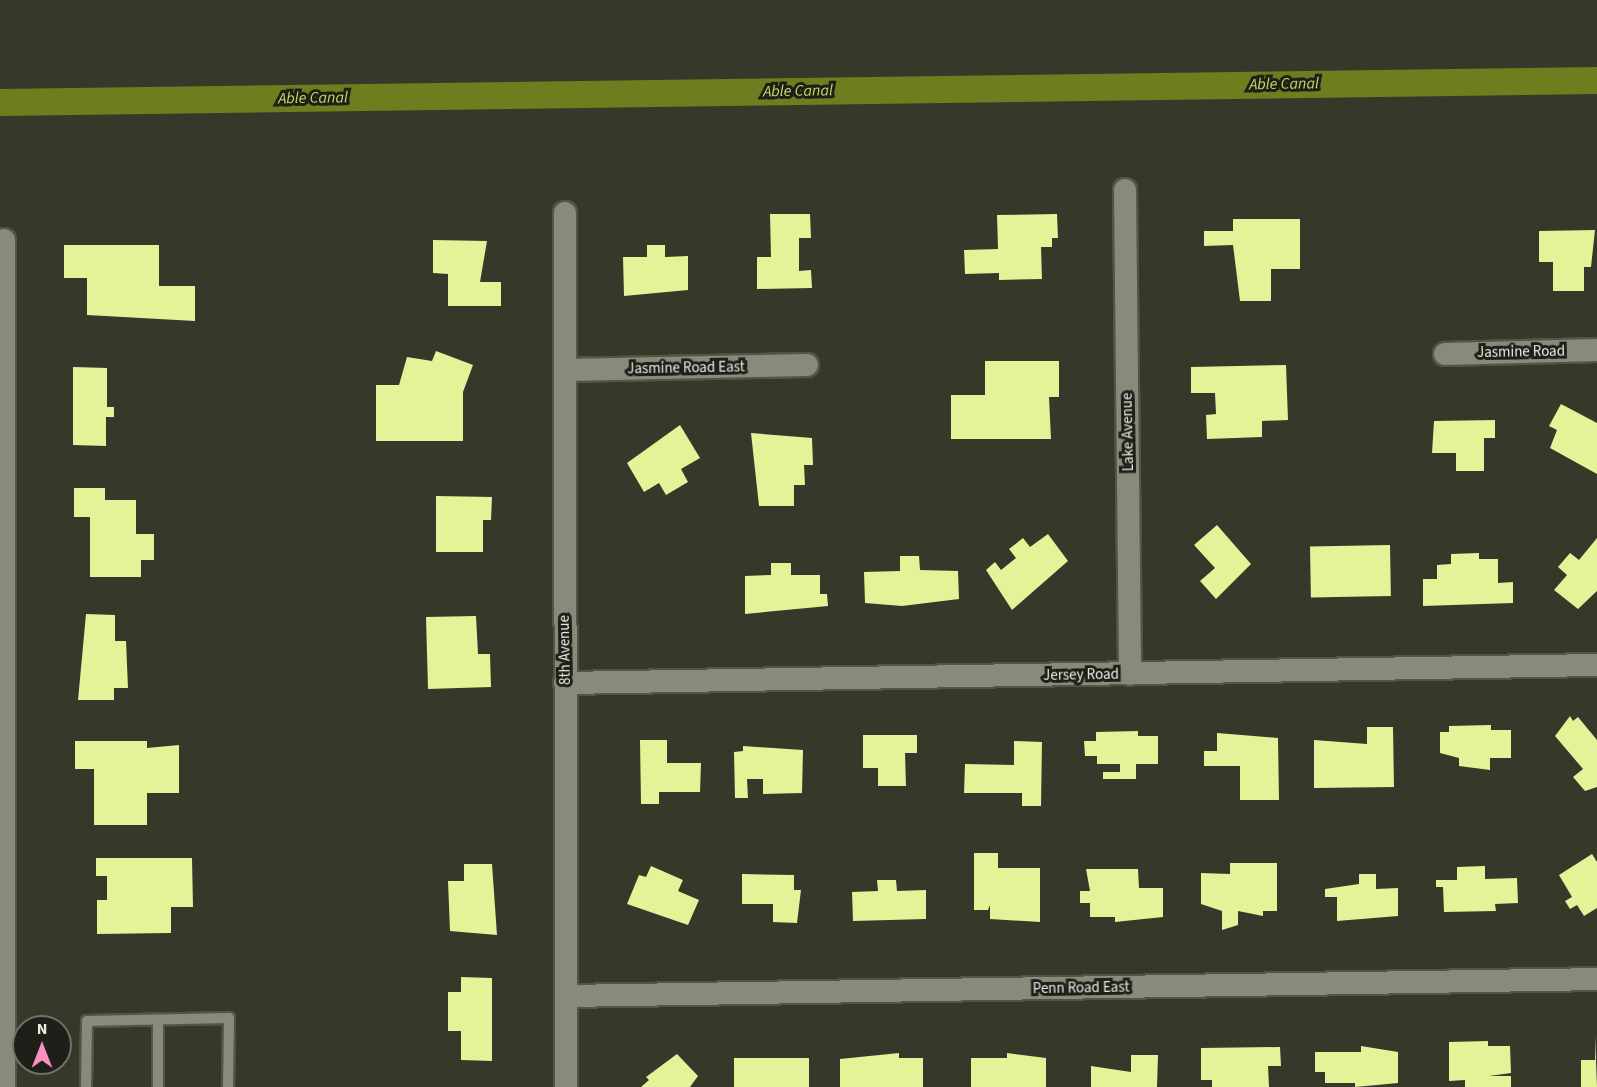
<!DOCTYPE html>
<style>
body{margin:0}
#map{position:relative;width:1597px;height:1087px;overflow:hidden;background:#363929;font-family:"Source Sans 3",sans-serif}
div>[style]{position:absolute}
.canal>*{height:27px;margin:-13.5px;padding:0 13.5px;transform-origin:13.5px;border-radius:13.5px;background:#6f7d1f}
.building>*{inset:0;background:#e2f398;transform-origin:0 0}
.roads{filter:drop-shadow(2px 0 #525547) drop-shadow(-2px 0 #525547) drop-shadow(0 2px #525547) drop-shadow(0 -2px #525547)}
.lane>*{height:10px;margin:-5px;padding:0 5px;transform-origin:5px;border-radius:5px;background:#878b79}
.street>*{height:22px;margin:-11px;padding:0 11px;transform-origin:11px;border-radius:11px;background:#878b79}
span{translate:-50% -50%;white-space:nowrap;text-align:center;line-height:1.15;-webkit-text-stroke:6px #1e1f18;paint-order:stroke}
.street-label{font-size:15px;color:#eaece2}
.water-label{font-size:16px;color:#c4d861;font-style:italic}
.north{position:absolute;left:12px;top:1015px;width:60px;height:60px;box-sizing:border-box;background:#1e1f18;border:2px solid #707169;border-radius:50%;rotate:0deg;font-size:16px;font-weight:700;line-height:24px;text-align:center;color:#eaece2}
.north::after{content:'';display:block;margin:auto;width:21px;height:27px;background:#fc8fc1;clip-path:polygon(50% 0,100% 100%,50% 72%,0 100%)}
</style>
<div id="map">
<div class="canal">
<i style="left:0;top:102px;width:1597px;rotate:-0.79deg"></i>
</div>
<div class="building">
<i style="clip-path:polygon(770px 214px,810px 214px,811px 238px,799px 238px,799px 271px,811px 270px,812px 288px,757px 289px,757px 257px,771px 257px)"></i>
<i style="clip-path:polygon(1057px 214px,1058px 238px,1052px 238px,1052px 247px,1041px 247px,1042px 279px,999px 280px,999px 273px,965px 274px,964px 250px,998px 249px,997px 215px)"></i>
<i style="clip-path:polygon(1233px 219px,1300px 219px,1300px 269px,1271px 269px,1271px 301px,1240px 301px,1233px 245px,1204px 246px,1204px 231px,1233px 231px)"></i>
<i style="clip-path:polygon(1595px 230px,1591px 267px,1584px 267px,1584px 291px,1553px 291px,1553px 262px,1539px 262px,1539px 231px)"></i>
<i style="clip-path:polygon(433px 240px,487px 241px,480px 282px,501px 282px,501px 306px,448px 306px,448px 274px,433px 273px)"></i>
<i style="clip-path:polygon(64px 245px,159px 245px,159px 286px,195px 286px,195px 321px,87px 315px,87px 278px,64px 278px)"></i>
<i style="clip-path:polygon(647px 245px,665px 245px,665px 257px,688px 256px,688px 290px,624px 296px,623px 257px,647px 257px)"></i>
<i style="clip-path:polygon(436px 351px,473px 365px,463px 392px,463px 441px,376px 441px,376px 385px,399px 385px,407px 357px,432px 361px)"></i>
<i style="clip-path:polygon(985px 361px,1059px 361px,1059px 397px,1049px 397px,1051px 439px,951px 439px,951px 395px,985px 395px)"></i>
<i style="clip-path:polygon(1286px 365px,1288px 420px,1262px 421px,1262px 437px,1207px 439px,1206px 415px,1216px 414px,1215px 393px,1191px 393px,1191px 367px)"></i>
<i style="clip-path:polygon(73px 367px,107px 368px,107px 407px,114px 407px,114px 417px,106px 417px,106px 446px,73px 445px)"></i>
<i style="clip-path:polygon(1561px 404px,1597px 423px,1597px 474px,1550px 448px,1557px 430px,1549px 426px)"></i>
<i style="clip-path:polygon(1495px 420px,1495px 438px,1484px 438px,1484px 471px,1456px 471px,1456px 453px,1432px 453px,1434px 421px)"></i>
<i style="clip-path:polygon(680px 425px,700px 458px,681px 469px,688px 482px,666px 495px,659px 483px,644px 492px,627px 463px)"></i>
<i style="clip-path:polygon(751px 433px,812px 438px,813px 465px,804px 465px,805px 485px,794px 485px,794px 506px,759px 506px)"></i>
<i style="clip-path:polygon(74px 488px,105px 488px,105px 500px,136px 500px,136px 534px,154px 534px,154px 560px,141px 560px,141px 577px,90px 577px,90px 517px,74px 517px)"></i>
<i style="clip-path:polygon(436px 496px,492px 497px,491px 520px,483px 520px,483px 552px,436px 552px)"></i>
<i style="clip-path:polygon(1217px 525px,1251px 564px,1216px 599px,1200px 581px,1215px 568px,1194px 545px)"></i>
<i style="clip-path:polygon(1048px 534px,1068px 561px,1012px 610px,986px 570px,995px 562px,1001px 570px,1016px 558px,1009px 549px,1023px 538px,1030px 547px)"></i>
<i style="clip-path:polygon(1597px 538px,1597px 591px,1578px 609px,1554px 590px,1567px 575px,1558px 567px,1570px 553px,1579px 560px)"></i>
<i style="left:1390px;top:545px;width:51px;height:80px;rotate:89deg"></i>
<i style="clip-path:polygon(1479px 553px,1479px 559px,1498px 559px,1498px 583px,1513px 582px,1513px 603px,1423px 606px,1423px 579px,1437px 579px,1437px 565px,1451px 564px,1451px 554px)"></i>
<i style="clip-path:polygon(900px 556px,919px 556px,920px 570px,958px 571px,959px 599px,902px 606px,865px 603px,864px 572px,900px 571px)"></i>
<i style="clip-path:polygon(771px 563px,791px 563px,791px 575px,820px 575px,820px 594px,827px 594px,828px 606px,745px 614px,745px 576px,771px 575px)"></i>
<i style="clip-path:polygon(86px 614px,115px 615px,115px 641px,126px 641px,128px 688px,114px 688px,114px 700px,78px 700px)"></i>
<i style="clip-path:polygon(476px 616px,478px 654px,490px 654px,491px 687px,428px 689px,426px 617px)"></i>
<i style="clip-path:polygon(1570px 716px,1573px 721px,1578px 717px,1597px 740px,1597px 787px,1585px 791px,1573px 777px,1583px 769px,1555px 736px)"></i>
<i style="clip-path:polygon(1491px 725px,1491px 730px,1511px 730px,1511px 758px,1490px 758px,1490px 770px,1459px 766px,1459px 758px,1440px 753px,1440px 732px,1449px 732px,1449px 726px)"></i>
<i style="clip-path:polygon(1367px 727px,1393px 727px,1394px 787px,1314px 788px,1314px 740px,1367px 744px)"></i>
<i style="clip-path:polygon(1138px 731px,1138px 736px,1158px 736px,1158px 764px,1136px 764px,1136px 779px,1103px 779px,1103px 772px,1120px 772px,1120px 764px,1097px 764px,1097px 756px,1085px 756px,1084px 741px,1096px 741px,1096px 732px)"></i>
<i style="clip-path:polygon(1217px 733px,1278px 738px,1279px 800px,1240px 800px,1240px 766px,1204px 766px,1204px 751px,1217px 751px)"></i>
<i style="clip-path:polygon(863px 735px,917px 735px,917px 753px,905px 753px,906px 786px,878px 786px,878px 768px,863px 768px)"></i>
<i style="clip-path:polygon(640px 740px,667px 740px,667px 763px,701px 763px,700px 792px,659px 792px,659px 804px,641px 804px)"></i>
<i style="clip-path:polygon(75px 741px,147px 741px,147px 748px,179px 745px,179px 793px,147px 793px,147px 825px,94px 825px,94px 769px,75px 769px)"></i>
<i style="clip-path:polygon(1014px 741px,1042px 742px,1041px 806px,1022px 806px,1022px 793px,964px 793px,965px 764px,1014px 765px)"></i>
<i style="clip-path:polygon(743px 746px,803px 750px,802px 793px,763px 794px,763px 779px,747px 779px,748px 798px,735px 798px,734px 752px,743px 751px)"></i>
<i style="clip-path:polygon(974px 853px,998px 853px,998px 868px,1040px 868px,1040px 922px,990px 919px,990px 905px,988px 910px,974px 910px)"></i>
<i style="clip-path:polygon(1592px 854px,1597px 862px,1597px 908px,1584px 916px,1577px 905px,1570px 909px,1565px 901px,1572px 897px,1559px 875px)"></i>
<i style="clip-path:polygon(96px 858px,192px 858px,193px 907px,171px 907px,171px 933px,97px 934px,97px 900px,107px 900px,107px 876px,96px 876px)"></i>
<i style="clip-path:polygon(1230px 863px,1277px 863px,1277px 911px,1263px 911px,1263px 916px,1238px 911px,1238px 925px,1222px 930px,1222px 911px,1201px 904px,1201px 873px,1230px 874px)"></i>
<i style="clip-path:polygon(464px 864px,492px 864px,497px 935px,450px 931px,448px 881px,464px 881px)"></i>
<i style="clip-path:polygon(651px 866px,683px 880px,678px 891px,699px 900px,688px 925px,627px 904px,639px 875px,646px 877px)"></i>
<i style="clip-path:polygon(1485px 866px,1485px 879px,1517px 878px,1518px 903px,1495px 904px,1496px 911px,1444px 912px,1443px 887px,1436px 887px,1436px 880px,1457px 880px,1457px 867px)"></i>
<i style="clip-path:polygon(1086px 869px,1138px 869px,1139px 888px,1163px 888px,1163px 917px,1115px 922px,1115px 917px,1090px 917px,1090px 903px,1080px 903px,1080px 891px,1090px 891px)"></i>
<i style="clip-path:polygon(742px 874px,794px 875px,794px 890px,801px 890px,797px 923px,773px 922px,773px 904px,742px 904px)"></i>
<i style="clip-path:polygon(1359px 874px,1376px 874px,1376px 889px,1398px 888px,1398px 916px,1337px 921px,1337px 897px,1325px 897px,1325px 889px,1359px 884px)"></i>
<i style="clip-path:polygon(877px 880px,896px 880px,897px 891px,926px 890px,926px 919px,853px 921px,852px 892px,878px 891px)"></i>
<i style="clip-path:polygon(461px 977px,492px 978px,492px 1061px,461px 1060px,461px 1031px,448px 1031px,448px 992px,461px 992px)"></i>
<i style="clip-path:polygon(1595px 1035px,1597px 1087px,1581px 1087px,1581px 1060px,1595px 1060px)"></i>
<i style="clip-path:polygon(1488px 1041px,1488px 1046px,1510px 1046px,1511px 1073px,1489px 1076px,1511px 1076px,1511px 1087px,1465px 1087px,1465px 1080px,1449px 1081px,1449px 1042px)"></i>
<i style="clip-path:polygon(1361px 1046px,1398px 1052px,1398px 1083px,1355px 1087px,1355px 1083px,1325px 1083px,1325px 1072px,1315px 1072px,1315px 1052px,1361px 1052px)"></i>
<i style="clip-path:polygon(1280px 1047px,1281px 1066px,1268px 1066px,1269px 1087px,1212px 1087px,1212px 1080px,1201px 1080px,1201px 1048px)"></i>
<i style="clip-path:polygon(899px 1053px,899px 1058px,923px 1058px,923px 1087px,840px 1087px,840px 1059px)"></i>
<i style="clip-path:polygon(1007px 1053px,1046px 1058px,1046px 1087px,971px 1087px,971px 1058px,1007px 1058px)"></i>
<i style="clip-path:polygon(677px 1054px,698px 1076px,690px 1087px,641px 1087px,649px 1080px,646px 1077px)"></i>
<i style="clip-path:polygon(1131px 1055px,1158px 1055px,1157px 1087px,1091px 1087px,1091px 1066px,1131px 1072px)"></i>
<i style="left:734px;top:1058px;width:75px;height:29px"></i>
</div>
<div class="roads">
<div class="lane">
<i style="left:158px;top:1020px;width:67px;rotate:90deg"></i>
<i style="left:86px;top:1087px;width:66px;rotate:-89.1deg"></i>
<i style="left:87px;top:1021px;width:142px;rotate:-1.2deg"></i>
<i style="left:229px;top:1018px;width:69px;rotate:90.8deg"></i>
</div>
<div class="street">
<i style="left:1125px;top:190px;width:484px;rotate:89.4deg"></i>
<i style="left:565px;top:213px;width:874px;rotate:89.93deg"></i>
<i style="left:1445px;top:354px;width:152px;rotate:-1.5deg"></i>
<i style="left:565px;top:370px;width:242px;rotate:-1.2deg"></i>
<i style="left:565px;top:683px;width:1032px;rotate:-1deg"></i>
<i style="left:566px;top:996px;width:1031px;rotate:-0.94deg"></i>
<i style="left:4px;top:1087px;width:847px;rotate:-90deg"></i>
</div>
</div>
<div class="street-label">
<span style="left:1521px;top:352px;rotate:-1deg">Jasmine Road</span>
<span style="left:686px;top:368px;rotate:-1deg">Jasmine Road East</span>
<span style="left:1128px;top:432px;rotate:-91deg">Lake Avenue</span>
<span style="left:565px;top:650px;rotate:-91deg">8th Avenue</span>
<span style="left:1081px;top:675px;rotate:-1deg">Jersey Road</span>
<span style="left:1081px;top:988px;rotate:-1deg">Penn Road East</span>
</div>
<div class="water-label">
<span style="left:1284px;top:84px;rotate:-1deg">Able Canal</span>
<span style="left:798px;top:91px;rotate:-1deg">Able Canal</span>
<span style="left:313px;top:98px;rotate:-1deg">Able Canal</span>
</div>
<div class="north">N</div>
</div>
